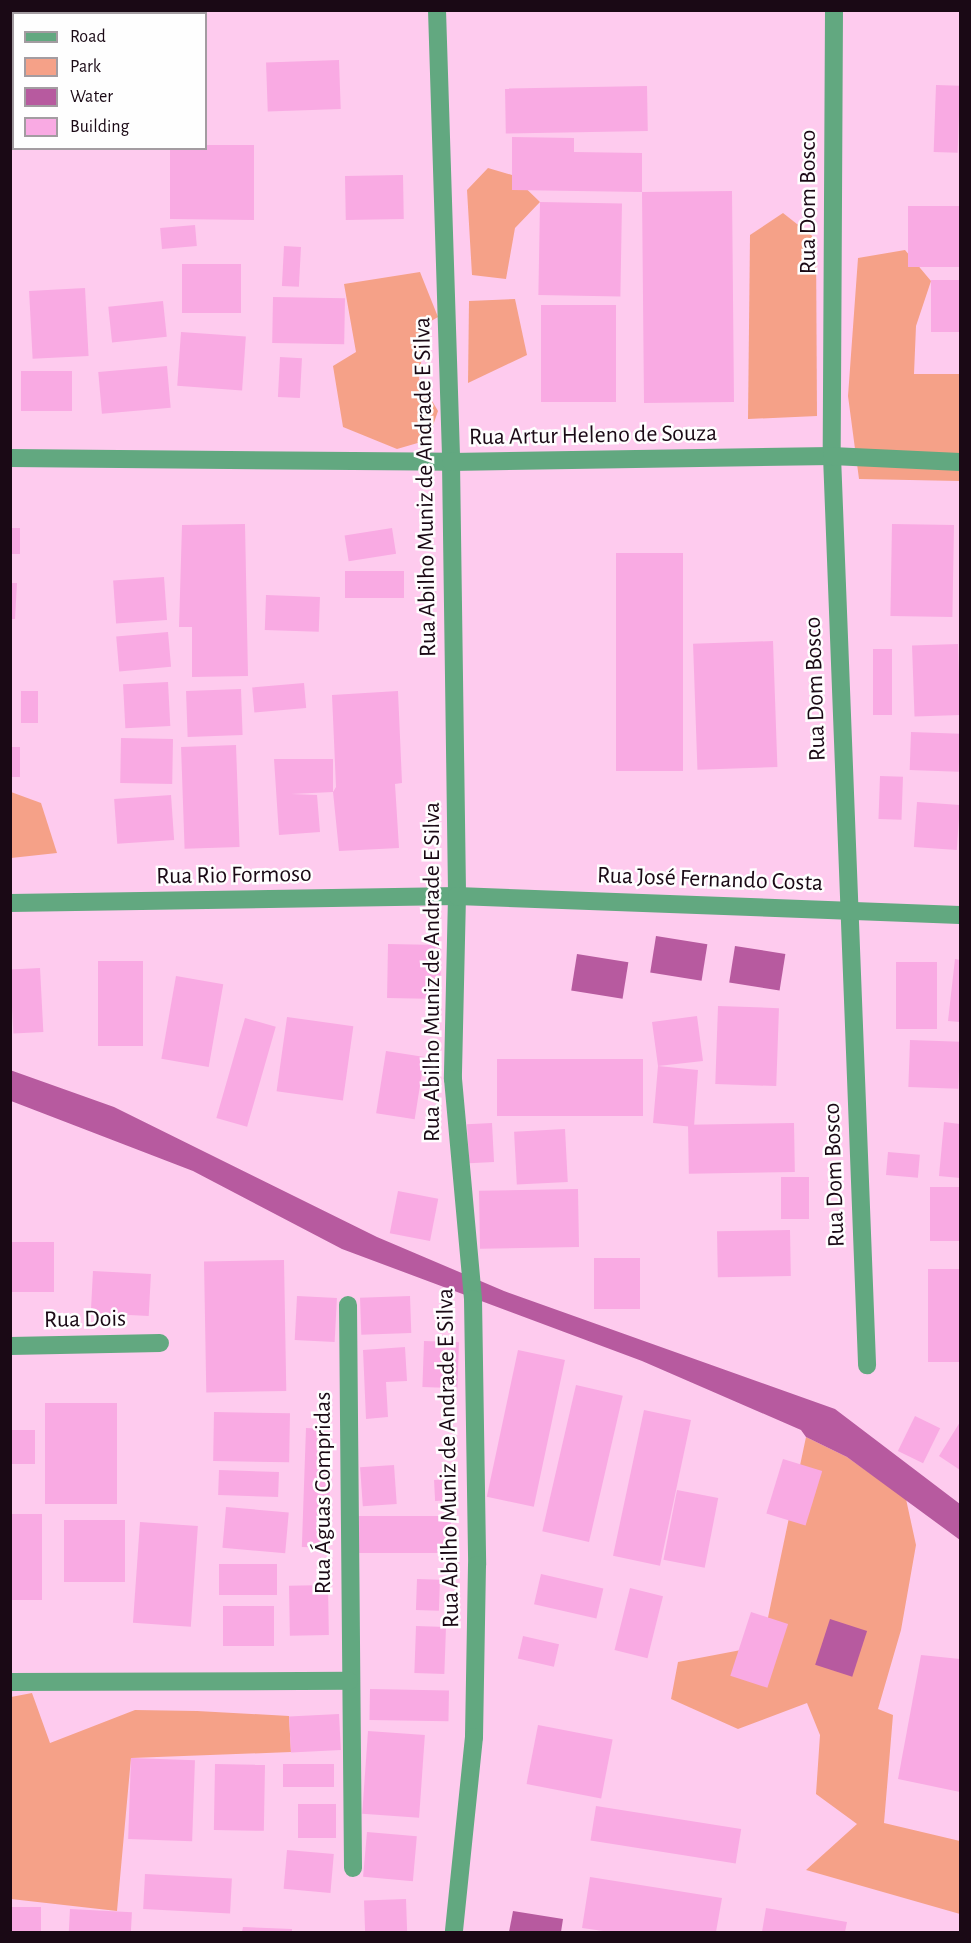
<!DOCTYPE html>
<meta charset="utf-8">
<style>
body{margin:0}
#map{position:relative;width:971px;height:1943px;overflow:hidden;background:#fecbee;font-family:"Alegreya Sans",sans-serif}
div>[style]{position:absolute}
.green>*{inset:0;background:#f5a188}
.water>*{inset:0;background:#b75a9f;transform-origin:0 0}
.building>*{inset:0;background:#f9aae3;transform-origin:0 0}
.street>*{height:18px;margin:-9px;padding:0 9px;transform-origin:9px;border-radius:9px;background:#62a880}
span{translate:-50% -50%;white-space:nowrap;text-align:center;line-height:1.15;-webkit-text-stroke:5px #fefefe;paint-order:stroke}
.street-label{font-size:24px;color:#1a0915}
.frame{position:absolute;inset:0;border:12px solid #1a0915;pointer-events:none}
.legend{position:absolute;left:12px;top:12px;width:195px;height:138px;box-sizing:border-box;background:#fefefe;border:2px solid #a39ca1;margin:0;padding:8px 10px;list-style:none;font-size:18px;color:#1a0915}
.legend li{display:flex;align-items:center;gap:12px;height:30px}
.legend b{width:30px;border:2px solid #a39ca1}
</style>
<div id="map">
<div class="green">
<i style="clip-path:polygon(488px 168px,512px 175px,540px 202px,515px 228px,506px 279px,472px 275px,467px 190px)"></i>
<i style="clip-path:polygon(783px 213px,816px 239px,817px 416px,748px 419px,750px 235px)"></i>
<i style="clip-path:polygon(905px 250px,931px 281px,916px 326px,914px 374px,960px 374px,960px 481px,859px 479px,848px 396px,858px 258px)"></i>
<i style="clip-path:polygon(420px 272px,438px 317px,426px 324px,419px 379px,438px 411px,428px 440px,397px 449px,343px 427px,333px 366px,356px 352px,344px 284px)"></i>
<i style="clip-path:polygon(515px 299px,527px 355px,468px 383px,469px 301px)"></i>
<i style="clip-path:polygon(11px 792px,41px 803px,57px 853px,11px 858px)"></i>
<i style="clip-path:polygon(806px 1437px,847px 1457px,906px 1499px,916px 1545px,901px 1630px,878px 1709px,893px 1715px,884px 1823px,960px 1841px,960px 1914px,806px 1870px,857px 1824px,816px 1794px,820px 1735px,807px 1703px,738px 1729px,671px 1699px,678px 1662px,762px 1646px)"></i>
<i style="clip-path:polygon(32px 1693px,50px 1743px,135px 1710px,197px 1711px,289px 1716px,291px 1752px,131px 1758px,117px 1911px,11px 1899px,11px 1697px)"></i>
</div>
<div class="water">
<i style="left:656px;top:936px;width:52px;height:37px;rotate:9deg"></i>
<i style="left:735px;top:946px;width:51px;height:37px;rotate:9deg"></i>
<i style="left:577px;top:954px;width:52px;height:37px;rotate:9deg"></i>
<i style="clip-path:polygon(10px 1070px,114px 1107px,377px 1237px,504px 1291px,835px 1409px,960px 1504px,960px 1540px,847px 1457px,806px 1437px,801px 1430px,642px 1361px,342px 1249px,193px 1171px,11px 1101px)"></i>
<i style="left:830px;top:1619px;width:39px;height:48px;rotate:18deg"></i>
<i style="clip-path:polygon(513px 1911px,563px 1919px,561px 1932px,509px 1932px)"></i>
</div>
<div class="building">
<i style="left:339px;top:60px;width:49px;height:73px;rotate:88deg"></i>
<i style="left:936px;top:85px;width:24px;height:67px;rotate:2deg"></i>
<i style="left:647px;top:86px;width:45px;height:142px;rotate:89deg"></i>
<i style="clip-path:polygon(512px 137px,574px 138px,574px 152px,642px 153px,642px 192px,732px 191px,734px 402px,644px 403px,642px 192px,512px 190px)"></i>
<i style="clip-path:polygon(206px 145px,254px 145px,254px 220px,170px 219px,170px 148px,206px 148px)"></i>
<i style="left:403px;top:175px;width:44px;height:58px;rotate:89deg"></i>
<i style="left:540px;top:202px;width:82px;height:93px;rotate:1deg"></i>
<i style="left:960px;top:206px;width:61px;height:52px;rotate:90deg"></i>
<i style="left:195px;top:225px;width:21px;height:35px;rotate:85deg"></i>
<i style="left:284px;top:246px;width:17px;height:40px;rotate:3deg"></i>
<i style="left:182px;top:264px;width:59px;height:49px"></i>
<i style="left:960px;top:280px;width:52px;height:29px;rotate:90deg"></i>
<i style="left:85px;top:288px;width:68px;height:56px;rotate:87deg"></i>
<i style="left:273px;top:297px;width:72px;height:46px;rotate:1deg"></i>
<i style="left:163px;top:301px;width:36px;height:55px;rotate:84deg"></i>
<i style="left:541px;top:305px;width:75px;height:97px"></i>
<i style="left:181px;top:332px;width:65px;height:54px;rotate:4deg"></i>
<i style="left:280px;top:357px;width:22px;height:40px;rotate:3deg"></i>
<i style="left:167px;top:366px;width:42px;height:69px;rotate:85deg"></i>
<i style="left:21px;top:371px;width:51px;height:40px"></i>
<i style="clip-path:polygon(245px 524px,248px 676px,192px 677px,192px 627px,179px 627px,182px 525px)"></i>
<i style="left:892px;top:524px;width:62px;height:92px;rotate:1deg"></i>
<i style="left:10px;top:528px;width:10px;height:26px"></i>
<i style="left:392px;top:528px;width:26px;height:48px;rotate:81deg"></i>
<i style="left:616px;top:553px;width:67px;height:218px"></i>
<i style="left:345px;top:571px;width:59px;height:27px"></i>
<i style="left:164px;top:577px;width:43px;height:51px;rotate:86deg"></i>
<i style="clip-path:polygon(10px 583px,17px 583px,15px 619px,10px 619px)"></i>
<i style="left:266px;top:595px;width:54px;height:35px;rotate:2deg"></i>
<i style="left:168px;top:632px;width:35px;height:52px;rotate:85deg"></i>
<i style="left:773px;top:641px;width:126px;height:80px;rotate:88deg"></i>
<i style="left:958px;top:644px;width:71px;height:46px;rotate:88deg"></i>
<i style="left:873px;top:649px;width:19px;height:66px"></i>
<i style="left:168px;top:682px;width:44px;height:45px;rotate:87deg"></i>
<i style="left:304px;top:683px;width:25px;height:52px;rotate:85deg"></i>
<i style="left:241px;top:689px;width:46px;height:55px;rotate:88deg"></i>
<i style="left:21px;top:691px;width:17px;height:32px"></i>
<i style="clip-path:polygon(398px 691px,402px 783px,395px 784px,399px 848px,339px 851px,333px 792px,291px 794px,317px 795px,320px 832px,279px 835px,274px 759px,333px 759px,333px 792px,336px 787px,332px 695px)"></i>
<i style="left:911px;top:732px;width:49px;height:38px;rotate:2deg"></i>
<i style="left:121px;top:738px;width:52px;height:45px;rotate:1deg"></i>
<i style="left:236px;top:745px;width:102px;height:55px;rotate:88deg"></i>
<i style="left:10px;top:747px;width:10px;height:30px"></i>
<i style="left:880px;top:776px;width:23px;height:43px;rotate:2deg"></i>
<i style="left:171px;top:795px;width:45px;height:57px;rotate:86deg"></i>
<i style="left:917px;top:802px;width:43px;height:45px;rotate:4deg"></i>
<i style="left:388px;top:944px;width:53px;height:54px;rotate:1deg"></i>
<i style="clip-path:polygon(955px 959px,960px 960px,960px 1022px,948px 1021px)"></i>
<i style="left:98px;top:961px;width:45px;height:85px"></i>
<i style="left:896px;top:962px;width:41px;height:67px"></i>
<i style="left:40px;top:968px;width:64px;height:30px;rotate:87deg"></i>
<i style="left:176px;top:976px;width:48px;height:84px;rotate:10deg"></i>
<i style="left:718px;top:1006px;width:61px;height:78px;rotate:2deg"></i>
<i style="clip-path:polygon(697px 1016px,703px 1061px,658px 1066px,698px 1070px,694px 1127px,653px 1123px,658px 1066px,652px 1022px)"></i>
<i style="left:287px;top:1017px;width:67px;height:75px;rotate:8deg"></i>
<i style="left:245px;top:1018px;width:32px;height:104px;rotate:16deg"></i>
<i style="left:910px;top:1040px;width:50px;height:47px;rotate:2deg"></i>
<i style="left:386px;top:1051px;width:39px;height:63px;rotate:9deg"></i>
<i style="left:643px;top:1059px;width:57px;height:146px;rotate:90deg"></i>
<i style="clip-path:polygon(944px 1122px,960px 1124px,960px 1178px,939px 1176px)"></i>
<i style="left:492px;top:1123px;width:39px;height:25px;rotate:87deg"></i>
<i style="left:794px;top:1123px;width:49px;height:106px;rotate:89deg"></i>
<i style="left:565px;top:1129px;width:53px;height:51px;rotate:87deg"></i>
<i style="left:888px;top:1152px;width:32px;height:23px;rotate:5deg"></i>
<i style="left:781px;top:1177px;width:28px;height:42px"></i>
<i style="left:960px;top:1187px;width:54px;height:30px;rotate:90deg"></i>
<i style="left:578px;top:1189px;width:58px;height:99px;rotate:89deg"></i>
<i style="left:398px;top:1191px;width:41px;height:43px;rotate:11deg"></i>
<i style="left:790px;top:1230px;width:46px;height:73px;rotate:89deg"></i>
<i style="left:10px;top:1242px;width:44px;height:50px"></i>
<i style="left:640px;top:1258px;width:51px;height:46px;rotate:90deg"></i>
<i style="left:284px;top:1260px;width:131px;height:80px;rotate:89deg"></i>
<i style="left:960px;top:1269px;width:93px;height:32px;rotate:90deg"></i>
<i style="left:93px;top:1271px;width:58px;height:42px;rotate:3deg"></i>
<i style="left:297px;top:1296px;width:40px;height:44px;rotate:3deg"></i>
<i style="left:410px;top:1296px;width:37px;height:50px;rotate:88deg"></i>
<i style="left:424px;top:1341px;width:35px;height:46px;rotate:2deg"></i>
<i style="clip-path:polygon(405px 1347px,407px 1381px,386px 1382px,388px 1417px,366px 1419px,363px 1350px)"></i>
<i style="left:518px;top:1350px;width:48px;height:150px;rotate:12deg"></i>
<i style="left:576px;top:1385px;width:48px;height:150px;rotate:13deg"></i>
<i style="left:45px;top:1403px;width:72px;height:101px"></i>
<i style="left:644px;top:1410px;width:48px;height:149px;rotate:12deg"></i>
<i style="left:214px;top:1412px;width:76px;height:49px;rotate:1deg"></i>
<i style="left:915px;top:1416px;width:28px;height:39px;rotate:26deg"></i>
<i style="clip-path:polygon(960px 1422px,960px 1470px,939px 1456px)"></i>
<i style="left:306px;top:1428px;width:26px;height:119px;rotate:2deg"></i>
<i style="left:10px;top:1430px;width:25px;height:34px"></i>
<i style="left:783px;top:1459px;width:41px;height:57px;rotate:17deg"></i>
<i style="left:394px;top:1465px;width:39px;height:34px;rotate:86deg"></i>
<i style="left:219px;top:1470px;width:60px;height:25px;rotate:2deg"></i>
<i style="left:453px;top:1479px;width:21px;height:19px;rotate:87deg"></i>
<i style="left:677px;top:1490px;width:42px;height:71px;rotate:11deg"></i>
<i style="left:226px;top:1507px;width:63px;height:41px;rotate:5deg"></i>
<i style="left:10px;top:1514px;width:32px;height:86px"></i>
<i style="left:451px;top:1516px;width:37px;height:94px;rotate:90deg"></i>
<i style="left:64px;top:1520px;width:61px;height:62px"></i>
<i style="left:140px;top:1522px;width:58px;height:101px;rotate:4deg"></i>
<i style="left:219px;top:1564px;width:58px;height:31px"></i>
<i style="left:541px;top:1574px;width:64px;height:31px;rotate:13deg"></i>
<i style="left:417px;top:1579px;width:23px;height:31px;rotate:2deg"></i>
<i style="left:328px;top:1585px;width:50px;height:39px;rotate:89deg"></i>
<i style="left:630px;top:1588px;width:34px;height:64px;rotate:14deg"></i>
<i style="left:223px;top:1606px;width:51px;height:40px"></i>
<i style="left:751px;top:1612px;width:39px;height:67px;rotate:18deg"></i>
<i style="left:416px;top:1626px;width:30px;height:47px;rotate:2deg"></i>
<i style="left:523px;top:1636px;width:37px;height:23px;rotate:13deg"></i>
<i style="clip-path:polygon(921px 1655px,960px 1659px,960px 1792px,898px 1779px)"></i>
<i style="left:370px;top:1689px;width:79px;height:31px;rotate:1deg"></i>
<i style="left:339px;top:1714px;width:36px;height:50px;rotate:87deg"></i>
<i style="left:538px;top:1725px;width:76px;height:60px;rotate:11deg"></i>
<i style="left:368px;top:1731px;width:57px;height:83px;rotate:4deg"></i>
<i style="left:131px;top:1758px;width:64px;height:81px;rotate:2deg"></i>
<i style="left:215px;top:1764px;width:50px;height:66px;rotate:1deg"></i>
<i style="left:334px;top:1764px;width:23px;height:51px;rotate:90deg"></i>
<i style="left:298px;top:1804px;width:38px;height:34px"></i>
<i style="left:596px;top:1806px;width:147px;height:35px;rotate:9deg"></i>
<i style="left:367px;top:1832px;width:50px;height:45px;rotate:5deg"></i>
<i style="left:287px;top:1850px;width:47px;height:39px;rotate:5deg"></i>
<i style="left:145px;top:1874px;width:87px;height:35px;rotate:3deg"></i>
<i style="clip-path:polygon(590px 1877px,722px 1898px,716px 1932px,610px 1932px,582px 1928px)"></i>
<i style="left:406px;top:1899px;width:32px;height:42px;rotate:88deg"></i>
<i style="left:10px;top:1907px;width:31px;height:25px"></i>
<i style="clip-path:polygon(766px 1908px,847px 1922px,845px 1932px,762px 1932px)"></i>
<i style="left:70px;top:1909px;width:62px;height:23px;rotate:3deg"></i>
<i style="clip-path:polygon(243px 1927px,292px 1929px,292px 1932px,242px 1932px)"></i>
</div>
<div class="street">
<i style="left:437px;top:10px;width:452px;rotate:88.2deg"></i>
<i style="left:451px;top:462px;width:434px;rotate:89.2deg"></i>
<i style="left:457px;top:896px;width:183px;rotate:91.3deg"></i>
<i style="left:453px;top:1079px;width:221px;rotate:84.8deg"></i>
<i style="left:473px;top:1299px;width:266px;rotate:89.1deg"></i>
<i style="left:477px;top:1565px;width:172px;rotate:91deg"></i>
<i style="left:474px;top:1737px;width:196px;rotate:95.9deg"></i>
<i style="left:834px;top:10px;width:446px;rotate:90.3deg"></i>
<i style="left:832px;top:456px;width:910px;rotate:87.79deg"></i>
<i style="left:10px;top:458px;width:441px;rotate:0.5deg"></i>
<i style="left:451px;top:462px;width:381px;rotate:-0.9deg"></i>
<i style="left:832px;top:456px;width:128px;rotate:2.7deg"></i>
<i style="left:10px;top:903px;width:447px;rotate:-0.9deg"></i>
<i style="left:457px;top:896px;width:503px;rotate:2.16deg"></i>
<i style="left:348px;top:1305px;width:563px;rotate:89.49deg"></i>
<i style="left:10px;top:1346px;width:150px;rotate:-1.1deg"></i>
<i style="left:10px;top:1682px;width:339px;rotate:-0.2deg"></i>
</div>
<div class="street-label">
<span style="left:809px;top:202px;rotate:-90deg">Rua Dom Bosco</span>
<span style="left:593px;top:436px;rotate:-1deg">Rua Artur Heleno de Souza</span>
<span style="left:426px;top:487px;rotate:-91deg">Rua Abilho Muniz de Andrade E Silva</span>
<span style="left:816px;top:689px;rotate:-92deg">Rua Dom Bosco</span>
<span style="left:234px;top:876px;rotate:-1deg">Rua Rio Formoso</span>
<span style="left:710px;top:880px;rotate:2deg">Rua José Fernando Costa</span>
<span style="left:433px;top:972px;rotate:-90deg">Rua Abilho Muniz de Andrade E Silva</span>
<span style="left:835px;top:1175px;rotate:-92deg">Rua Dom Bosco</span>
<span style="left:85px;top:1320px;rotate:-1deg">Rua Dois</span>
<span style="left:449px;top:1458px;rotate:-91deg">Rua Abilho Muniz de Andrade E Silva</span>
<span style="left:324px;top:1493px;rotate:-90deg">Rua Águas Compridas</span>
</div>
<div class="frame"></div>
<ul class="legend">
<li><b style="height:8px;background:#62a880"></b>Road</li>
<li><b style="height:16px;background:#f5a188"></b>Park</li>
<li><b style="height:16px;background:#b75a9f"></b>Water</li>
<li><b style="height:16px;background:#f9aae3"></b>Building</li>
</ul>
</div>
